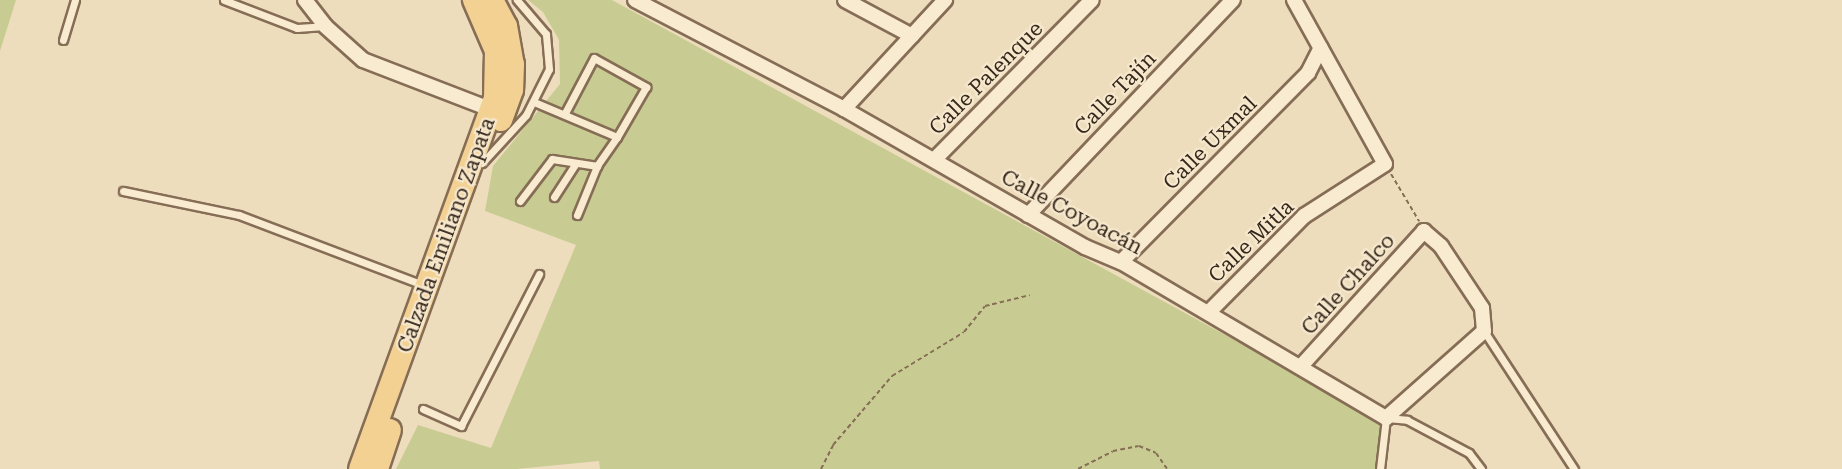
<!DOCTYPE html>
<meta charset="utf-8">
<style>
body{margin:0}
#map{position:relative;width:1842px;height:469px;overflow:hidden;background:#eeddbd;font-family:"Roboto Serif",serif}
div>[style]{position:absolute}
.green>*{inset:0;background:#c8cc92}
.path>*{height:2px;margin-top:-1px;transform-origin:0;background:repeating-linear-gradient(90deg,#866d56 0 4.5px,transparent 0 7.5px)}
.roads{filter:drop-shadow(2px 0 #866d56) drop-shadow(-2px 0 #866d56) drop-shadow(0 2px #866d56) drop-shadow(0 -2px #866d56)}
.lane>*{height:7px;margin:-3.5px;padding:0 3.5px;transform-origin:3.5px;border-radius:3.5px;background:#f9ebd0}
.street>*{height:14px;margin:-7px;padding:0 7px;transform-origin:7px;border-radius:7px;background:#f9ebd0}
.primary>*{height:22px;margin:-11px;padding:0 11px;transform-origin:11px;border-radius:11px;background:#f3d193}
span{translate:-50% -50%;white-space:nowrap;text-align:center;line-height:1.15;-webkit-text-stroke:4.5px #f6e8cd;paint-order:stroke}
.street-label{font-size:21px;color:#35271b}
</style>
<div id="map">
<div class="green">
<i style="clip-path:polygon(0 0,16px 0,0 51px)"></i>
<i style="clip-path:polygon(528px 0,612px 0,1388px 424px,1379px 469px,600px 469px,599px 461px,517px 469px,396px 469px,418px 425px,491px 448px,576px 245px,485px 211px,493px 166px,560px 84px,559px 40px,543px 12px)"></i>
</div>
<div class="path">
<i style="left:1391px;top:174px;width:55px;rotate:59.2deg"></i>
<i style="left:821px;top:469px;width:27px;rotate:-63deg"></i>
<i style="left:833px;top:445px;width:91px;rotate:-49.5deg"></i>
<i style="left:892px;top:376px;width:84px;rotate:-31.4deg"></i>
<i style="left:964px;top:332px;width:33px;rotate:-51deg"></i>
<i style="left:985px;top:306px;width:46px;rotate:-13.7deg"></i>
<i style="left:1078px;top:469px;width:39px;rotate:-27deg"></i>
<i style="left:1113px;top:451px;width:26px;rotate:-11deg"></i>
<i style="left:1139px;top:446px;width:18px;rotate:22deg"></i>
<i style="left:1156px;top:453px;width:19px;rotate:55deg"></i>
</div>
<div class="roads">
<div class="lane">
<i style="left:224px;top:0;width:78px;rotate:21deg"></i>
<i style="left:297px;top:28px;width:27px;rotate:-4deg"></i>
<i style="left:63px;top:40px;width:42px;rotate:-73.3deg"></i>
<i style="left:534px;top:102px;width:90px;rotate:22.9deg"></i>
<i style="left:617px;top:137px;width:35px;rotate:125deg"></i>
<i style="left:597px;top:166px;width:53px;rotate:112.2deg"></i>
<i style="left:565px;top:113px;width:62px;rotate:-62.2deg"></i>
<i style="left:594px;top:58px;width:60px;rotate:29.1deg"></i>
<i style="left:646px;top:87px;width:58px;rotate:120.1deg"></i>
<i style="left:482px;top:163px;width:65px;rotate:-47.5deg"></i>
<i style="left:526px;top:115px;width:51px;rotate:-63.4deg"></i>
<i style="left:549px;top:69px;width:35px;rotate:-95deg"></i>
<i style="left:546px;top:34px;width:45px;rotate:-130.5deg"></i>
<i style="left:123px;top:191px;width:118px;rotate:11.7deg"></i>
<i style="left:239px;top:215px;width:197px;rotate:20.8deg"></i>
<i style="left:554px;top:197px;width:40px;rotate:-57.1deg"></i>
<i style="left:520px;top:201px;width:53px;rotate:-52.7deg"></i>
<i style="left:552px;top:159px;width:46px;rotate:8.8deg"></i>
<i style="left:1484px;top:331px;width:165px;rotate:56.9deg"></i>
<i style="left:423px;top:409px;width:42px;rotate:24.1deg"></i>
<i style="left:461px;top:426px;width:171px;rotate:-62.8deg"></i>
<i style="left:1380px;top:469px;width:51px;rotate:-83.3deg"></i>
<i style="left:1386px;top:418px;width:21px;rotate:5deg"></i>
<i style="left:1407px;top:420px;width:70px;rotate:28deg"></i>
<i style="left:1469px;top:453px;width:20px;rotate:53deg"></i>
</div>
<div class="street">
<i style="left:305px;top:0;width:33px;rotate:52deg"></i>
<i style="left:325px;top:26px;width:51px;rotate:41.8deg"></i>
<i style="left:363px;top:60px;width:145px;rotate:21.1deg"></i>
<i style="left:635px;top:0;width:236px;rotate:27.5deg"></i>
<i style="left:844px;top:109px;width:278px;rotate:29.8deg"></i>
<i style="left:1085px;top:247px;width:39px;rotate:23deg"></i>
<i style="left:1121px;top:262px;width:308px;rotate:30.5deg"></i>
<i style="left:1386px;top:418px;width:131px;rotate:-41.6deg"></i>
<i style="left:1484px;top:331px;width:23px;rotate:-95deg"></i>
<i style="left:1482px;top:308px;width:74px;rotate:-123.5deg"></i>
<i style="left:1441px;top:246px;width:23px;rotate:-139deg"></i>
<i style="left:1424px;top:231px;width:181px;rotate:132.3deg"></i>
<i style="left:845px;top:0;width:76px;rotate:28.2deg"></i>
<i style="left:844px;top:109px;width:149px;rotate:-47.2deg"></i>
<i style="left:935px;top:159px;width:223px;rotate:-45.4deg"></i>
<i style="left:1028px;top:215px;width:297px;rotate:-46.4deg"></i>
<i style="left:1121px;top:262px;width:266px;rotate:-45.3deg"></i>
<i style="left:1308px;top:73px;width:28px;rotate:-63deg"></i>
<i style="left:1209px;top:312px;width:135px;rotate:-45.3deg"></i>
<i style="left:1304px;top:216px;width:96px;rotate:-32.7deg"></i>
<i style="left:1385px;top:164px;width:188px;rotate:-119deg"></i>
</div>
<div class="primary">
<i style="left:492px;top:0;width:30px;rotate:62deg"></i>
<i style="left:506px;top:26px;width:39px;rotate:80deg"></i>
<i style="left:513px;top:64px;width:26px;rotate:92deg"></i>
<i style="left:512px;top:90px;width:32px;rotate:110deg"></i>
<i style="left:360px;top:469px;width:394px;rotate:-70deg"></i>
<i style="left:495px;top:99px;width:48px;rotate:-88.8deg"></i>
<i style="left:496px;top:51px;width:56px;rotate:-113.3deg"></i>
<i style="left:377px;top:469px;width:41px;rotate:-71.6deg"></i>
</div>
</div>
<div class="street-label">
<span style="left:986px;top:78px;rotate:-45deg">Calle Palenque</span>
<span style="left:1115px;top:93px;rotate:-46deg">Calle Tajín</span>
<span style="left:1210px;top:143px;rotate:-45deg">Calle Uxmal</span>
<span style="left:1072px;top:212px;rotate:28deg">Calle Coyoacán</span>
<span style="left:446px;top:235px;rotate:-70deg">Calzada Emiliano Zapata</span>
<span style="left:1251px;top:241px;rotate:-44deg">Calle Mitla</span>
<span style="left:1348px;top:284px;rotate:-48deg">Calle Chalco</span>
</div>
</div>
